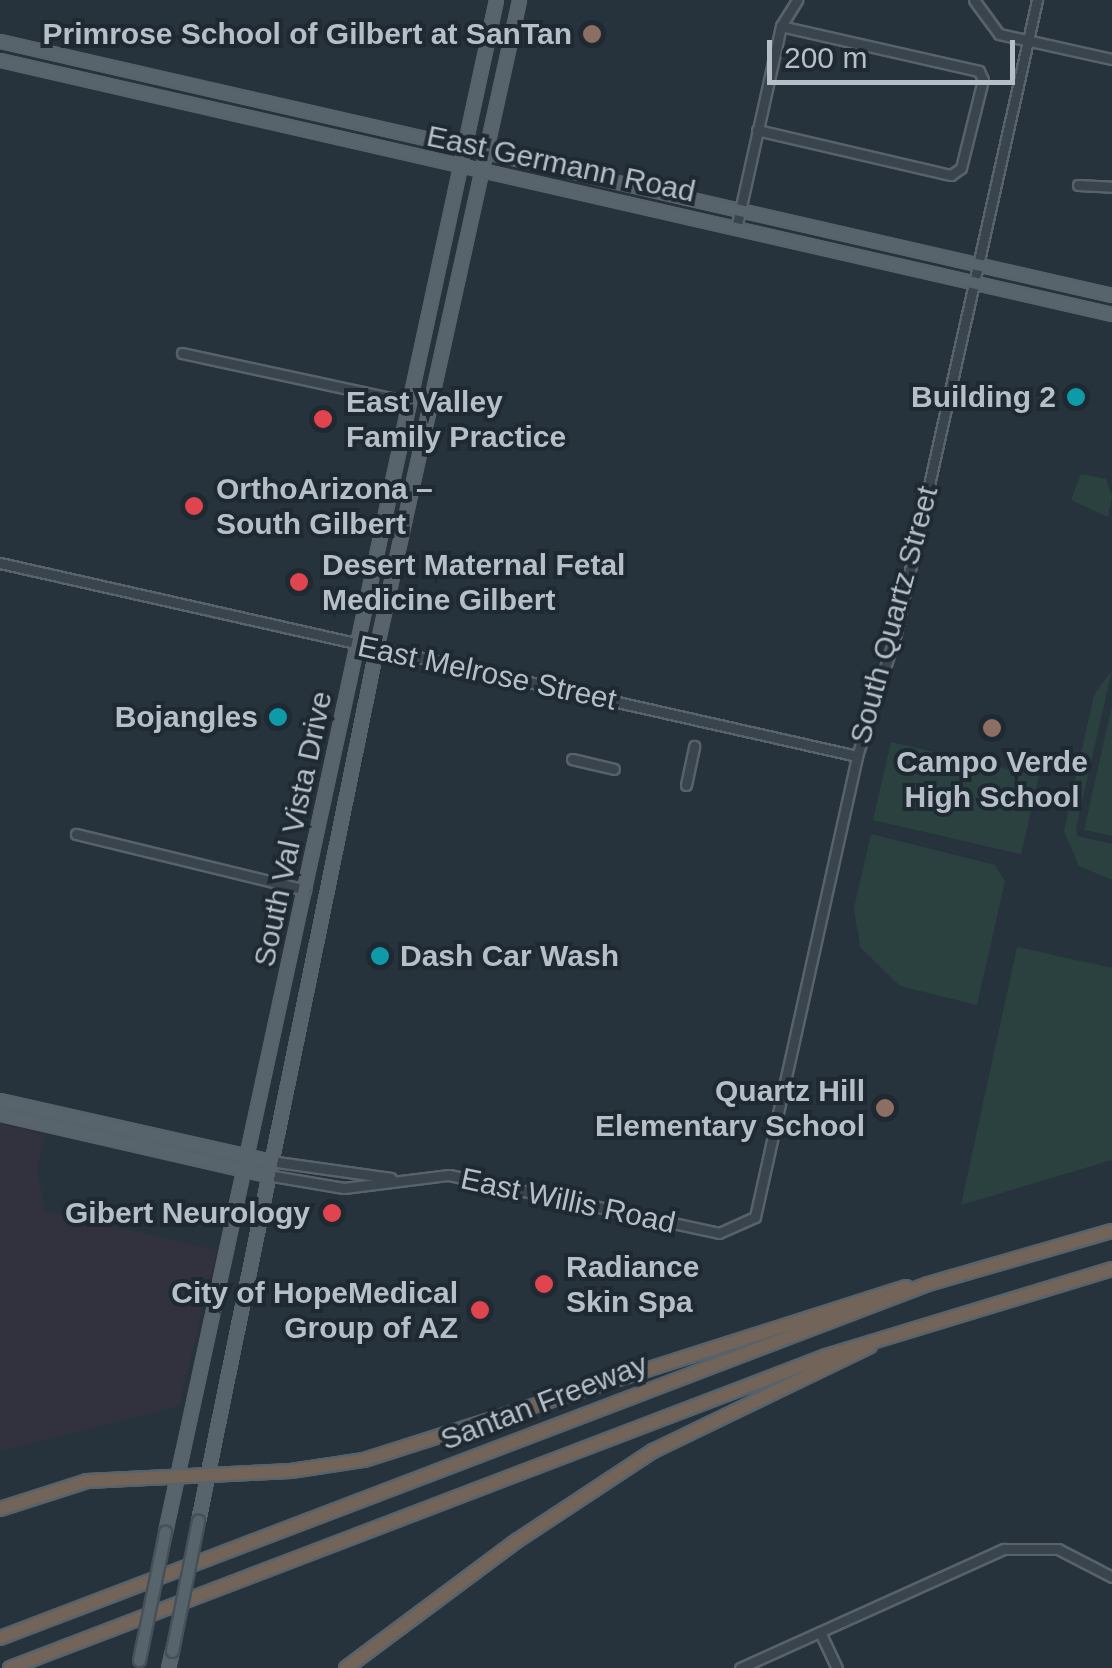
<!DOCTYPE html>
<meta charset="utf-8">
<style>
body{margin:0}
#map{position:relative;width:1112px;height:1668px;overflow:hidden;background:#26333c;font-family:Helvetica,sans-serif}
div>[style]{position:absolute}
.medical>*{inset:0;background:#32323e}
.green>*{inset:0;background:#2b413f;transform-origin:0 0}
.roads{filter:drop-shadow(2px 0 #58626b) drop-shadow(-2px 0 #58626b) drop-shadow(0 2px #58626b) drop-shadow(0 -2px #58626b)}
.minor>*{height:9px;margin:-4.5px;padding:0 4.5px;transform-origin:4.5px;border-radius:4.5px;background:#3a444d}
.major>*{height:11px;margin:-5.5px;padding:0 5.5px;transform-origin:5.5px;border-radius:5.5px;background:#58646c}
.highway>*{height:12px;margin:-6px;padding:0 6px;transform-origin:6px;border-radius:6px;background:#726458}
.bridges{filter:drop-shadow(2px 0 #465059) drop-shadow(-2px 0 #465059) drop-shadow(0 2px #465059) drop-shadow(0 -2px #465059)}
.major-bridge>*{height:11px;margin:-5.5px;padding:0 5.5px;transform-origin:5.5px;border-radius:5.5px;background:#58646c}
.dots>*{width:28px;height:28px;translate:-50% -50%;box-sizing:border-box;border:5px solid #1f2932;border-radius:50%}
span{translate:-50% -50%;white-space:nowrap;text-align:center;line-height:1.15;-webkit-text-stroke:8px #1f2932;paint-order:stroke}
.poi-label{font-size:30px;color:#b6bfc8;font-weight:700}
.right{translate:-100% -50%;text-align:right}
.left{translate:0 -50%;text-align:left}
.street-label{font-size:30px;color:#b6bfc8}
.scale{position:absolute;left:767px;top:40px;width:248px;height:45px;box-sizing:border-box;border:5px solid #b6bfc8;border-top:0;padding-left:12px;font-size:30px;line-height:35px;white-space:nowrap;color:#b6bfc8;-webkit-text-stroke:8px #1f2932;paint-order:stroke}
</style>
<div id="map">
<div class="medical">
<i style="clip-path:polygon(0 1123px,45px 1135px,37px 1168px,45px 1211px,217px 1250px,179px 1406px,0 1451px)"></i>
</div>
<div class="green">
<i style="clip-path:polygon(1081px 474px,1106px 479px,1112px 496px,1108px 517px,1071px 500px)"></i>
<i style="clip-path:polygon(1112px 670px,1076px 828px,1077px 836px,1112px 844px,1112px 880px,1079px 866px,1064px 831px,1094px 695px)"></i>
<i style="clip-path:polygon(1112px 706px,1112px 836px,1084px 830px)"></i>
<i style="left:891px;top:742px;width:152px;height:80px;rotate:13deg"></i>
<i style="clip-path:polygon(871px 834px,995px 865px,1005px 881px,977px 1005px,900px 986px,860px 947px,854px 908px)"></i>
<i style="clip-path:polygon(1017px 947px,1112px 968px,1112px 1160px,961px 1205px)"></i>
</div>
<div class="roads">
<div class="minor">
<i style="left:974px;top:0;width:42px;rotate:53.7deg"></i>
<i style="left:999px;top:34px;width:116px;rotate:12.5deg"></i>
<i style="left:757px;top:130px;width:199px;rotate:13.1deg"></i>
<i style="left:951px;top:175px;width:12px;rotate:-35deg"></i>
<i style="left:961px;top:168px;width:91px;rotate:-76deg"></i>
<i style="left:983px;top:80px;width:10px;rotate:-114deg"></i>
<i style="left:979px;top:71px;width:203px;rotate:-167.2deg"></i>
<i style="left:1078px;top:185px;width:34px;rotate:3deg"></i>
<i style="left:736px;top:229px;width:208px;rotate:-77.5deg"></i>
<i style="left:781px;top:26px;width:31px;rotate:-58deg"></i>
<i style="left:182px;top:353px;width:231px;rotate:12.2deg"></i>
<i style="left:0;top:563px;width:878px;rotate:12.69deg"></i>
<i style="left:572px;top:759px;width:43px;rotate:13.4deg"></i>
<i style="left:686px;top:785px;width:40px;rotate:-78deg"></i>
<i style="left:76px;top:834px;width:236px;rotate:13.7deg"></i>
<i style="left:270px;top:1161px;width:122px;rotate:8deg"></i>
<i style="left:267px;top:1175px;width:78px;rotate:9.6deg"></i>
<i style="left:344px;top:1188px;width:106px;rotate:-7.1deg"></i>
<i style="left:449px;top:1175px;width:276px;rotate:12.1deg"></i>
<i style="left:719px;top:1233px;width:39px;rotate:-24deg"></i>
<i style="left:755px;top:1217px;width:472px;rotate:-77.5deg"></i>
<i style="left:857px;top:756px;width:129px;rotate:-72.4deg"></i>
<i style="left:896px;top:633px;width:649px;rotate:-77.44deg"></i>
<i style="left:820px;top:1632px;width:40px;rotate:65deg"></i>
<i style="left:740px;top:1668px;width:290px;rotate:-24.3deg"></i>
<i style="left:1004px;top:1549px;width:54px"></i>
<i style="left:1058px;top:1549px;width:61px;rotate:27.4deg"></i>
</div>
<div class="major">
<i style="left:0;top:41px;width:1141px;rotate:12.87deg"></i>
<i style="left:0;top:60px;width:1141px;rotate:12.87deg"></i>
<i style="left:0;top:1100px;width:277px;rotate:12.7deg"></i>
<i style="left:0;top:1114px;width:274px;rotate:12.9deg"></i>
<i style="left:198px;top:1521px;width:890px;rotate:-78.46deg"></i>
<i style="left:376px;top:649px;width:665px;rotate:-77.57deg"></i>
<i style="left:165px;top:1532px;width:1567px;rotate:-77.81deg"></i>
<i style="left:168px;top:1668px;width:17px;rotate:-77deg"></i>
</div>
<div class="highway">
<i style="left:0;top:1509px;width:91px;rotate:-17.8deg"></i>
<i style="left:87px;top:1481px;width:204px;rotate:-2.8deg"></i>
<i style="left:291px;top:1471px;width:74px;rotate:-8.6deg"></i>
<i style="left:364px;top:1460px;width:569px;rotate:-17.7deg"></i>
<i style="left:0;top:1638px;width:993px;rotate:-20.88deg"></i>
<i style="left:928px;top:1284px;width:191px;rotate:-16.1deg"></i>
<i style="left:10px;top:1668px;width:874px;rotate:-20.92deg"></i>
<i style="left:826px;top:1356px;width:299px;rotate:-16.9deg"></i>
<i style="left:346px;top:1668px;width:214px;rotate:-36.7deg"></i>
<i style="left:518px;top:1540px;width:162px;rotate:-33.4deg"></i>
<i style="left:653px;top:1451px;width:241px;rotate:-25.8deg"></i>
</div>
</div>
<div class="bridges">
<div class="major-bridge">
<i style="left:172px;top:1651px;width:133px;rotate:-78.7deg"></i>
<i style="left:139px;top:1660px;width:131px;rotate:-78.5deg"></i>
</div>
</div>
<div class="dots">
<i style="left:592px;top:34px;background:#8d6e63"></i>
<i style="left:1076px;top:397px;background:#0f9aa8"></i>
<i style="left:323px;top:419px;background:#e0444e"></i>
<i style="left:194px;top:506px;background:#e0444e"></i>
<i style="left:299px;top:582px;background:#e0444e"></i>
<i style="left:278px;top:717px;background:#0f9aa8"></i>
<i style="left:992px;top:728px;background:#8d6e63"></i>
<i style="left:380px;top:956px;background:#0f9aa8"></i>
<i style="left:885px;top:1108px;background:#8d6e63"></i>
<i style="left:332px;top:1213px;background:#e0444e"></i>
<i style="left:544px;top:1284px;background:#e0444e"></i>
<i style="left:480px;top:1310px;background:#e0444e"></i>
</div>
<div class="poi-label">
<span class="right" style="left:572px;top:34px">Primrose School of Gilbert at SanTan</span>
<span class="right" style="left:1056px;top:397px">Building 2</span>
<span class="left" style="left:346px;top:419px">East Valley<br>Family Practice</span>
<span class="left" style="left:216px;top:506px">OrthoArizona –<br>South Gilbert</span>
<span class="left" style="left:322px;top:582px">Desert Maternal Fetal<br>Medicine Gilbert</span>
<span class="right" style="left:258px;top:717px">Bojangles</span>
<span style="left:992px;top:779px">Campo Verde<br>High School</span>
<span class="left" style="left:400px;top:956px">Dash Car Wash</span>
<span class="right" style="left:865px;top:1108px">Quartz Hill<br>Elementary School</span>
<span class="right" style="left:310px;top:1213px">Gibert Neurology</span>
<span class="left" style="left:566px;top:1284px">Radiance<br>Skin Spa</span>
<span class="right" style="left:458px;top:1310px">City of HopeMedical<br>Group of AZ</span>
</div>
<div class="street-label">
<span style="left:561px;top:164px;rotate:12deg">East Germann Road</span>
<span style="left:894px;top:615px;rotate:-75deg">South Quartz Street</span>
<span style="left:487px;top:673px;rotate:12deg">East Melrose Street</span>
<span style="left:293px;top:829px;rotate:-78deg">South Val Vista Drive</span>
<span style="left:568px;top:1201px;rotate:12deg">East Willis Road</span>
<span style="left:544px;top:1402px;rotate:-21deg">Santan Freeway</span>
</div>
<div class="scale">200 m</div>
</div>
